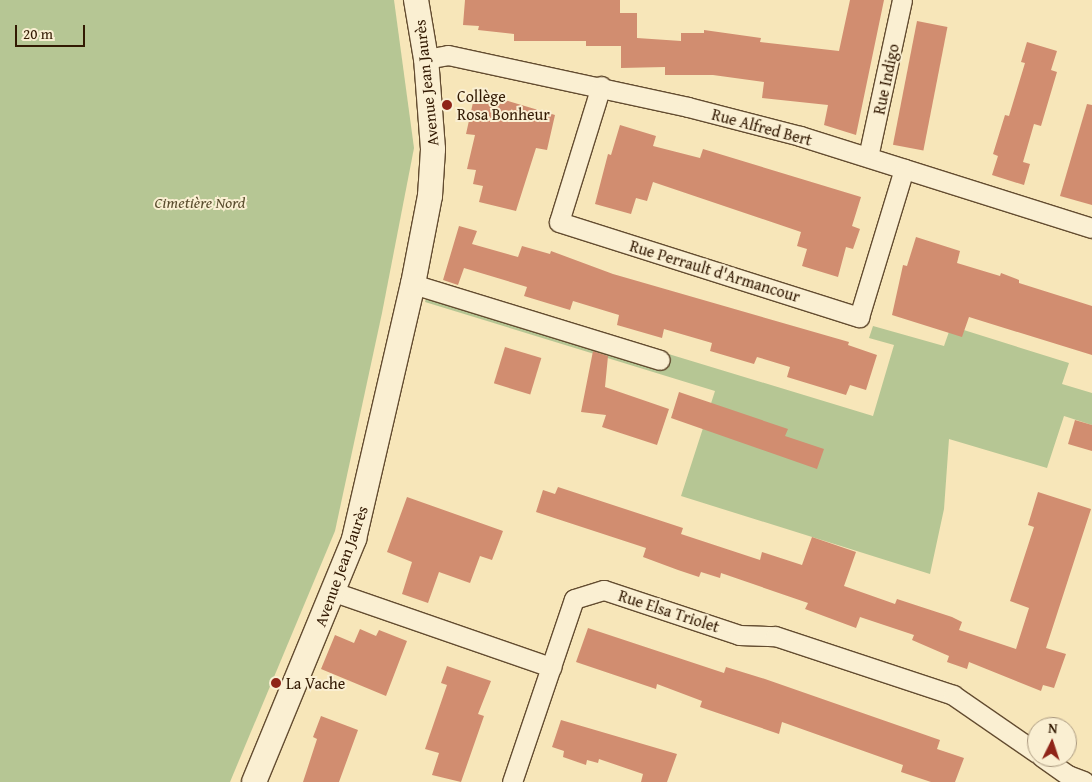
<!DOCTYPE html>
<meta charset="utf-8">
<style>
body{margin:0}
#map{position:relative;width:1092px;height:782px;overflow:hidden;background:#f7e6b9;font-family:"Gentium Book Plus",serif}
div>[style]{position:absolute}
.green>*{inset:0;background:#b6c694}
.building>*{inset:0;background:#d18d70;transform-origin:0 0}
.roads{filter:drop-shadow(1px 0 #634c30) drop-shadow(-1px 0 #634c30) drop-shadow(0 1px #634c30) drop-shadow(0 -1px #634c30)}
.minor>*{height:19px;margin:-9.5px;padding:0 9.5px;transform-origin:9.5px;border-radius:9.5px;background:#faefd2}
.tertiary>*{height:24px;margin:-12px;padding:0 12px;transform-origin:12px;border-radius:12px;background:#faefd2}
.dots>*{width:14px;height:14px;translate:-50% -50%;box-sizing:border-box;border:2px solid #faefd2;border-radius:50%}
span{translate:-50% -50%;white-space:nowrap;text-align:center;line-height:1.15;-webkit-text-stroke:4px #faefd2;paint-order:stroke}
.street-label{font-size:16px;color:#321902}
.poi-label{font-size:16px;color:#321902}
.left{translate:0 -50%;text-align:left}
.park-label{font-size:16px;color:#5a4d2e;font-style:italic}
.north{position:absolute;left:1027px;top:717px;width:50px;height:50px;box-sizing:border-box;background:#faefd2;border:1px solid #aa997f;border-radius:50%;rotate:4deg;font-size:14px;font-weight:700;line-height:20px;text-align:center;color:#321902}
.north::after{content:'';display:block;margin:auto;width:18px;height:22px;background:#8f2418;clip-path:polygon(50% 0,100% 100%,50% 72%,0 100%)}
.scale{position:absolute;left:15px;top:25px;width:70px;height:22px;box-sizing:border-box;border:2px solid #321902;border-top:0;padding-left:6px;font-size:15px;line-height:18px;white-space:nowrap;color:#321902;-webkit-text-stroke:4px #faefd2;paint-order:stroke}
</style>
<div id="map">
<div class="green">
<i style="clip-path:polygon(0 0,394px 0,414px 148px,382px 313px,335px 531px,230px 782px,0 782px)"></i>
<i style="clip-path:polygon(431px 282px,873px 416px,894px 345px,869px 338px,873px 326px,944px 346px,951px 326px,1069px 363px,1062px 384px,1092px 393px,1092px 425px,1064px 416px,1047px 468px,949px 439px,944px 509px,930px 574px,681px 496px,715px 391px,425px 302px)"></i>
</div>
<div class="building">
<i style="clip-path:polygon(465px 0,620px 0,620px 13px,637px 13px,637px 38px,681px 41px,681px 33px,704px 33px,704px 30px,761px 38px,760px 42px,839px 51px,850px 0,884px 0,856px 135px,824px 125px,828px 105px,762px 98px,764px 82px,713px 75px,665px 75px,665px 67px,621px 68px,621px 46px,586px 46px,586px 41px,514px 41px,514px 34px,478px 30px,479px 26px,463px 25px)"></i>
<i style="left:917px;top:21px;width:31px;height:126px;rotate:11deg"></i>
<i style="clip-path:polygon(1027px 42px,1057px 51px,1051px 70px,1057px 72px,1041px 126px,1034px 124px,1023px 162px,1030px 164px,1024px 185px,992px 175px,998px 156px,993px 154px,1005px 115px,1009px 116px,1025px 63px,1021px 62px)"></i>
<i style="clip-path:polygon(474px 98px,504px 104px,505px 100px,555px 115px,547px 150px,536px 148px,516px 211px,479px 202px,483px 186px,473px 184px,476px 170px,467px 169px,475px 135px,466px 134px)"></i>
<i style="clip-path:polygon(1087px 104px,1092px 105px,1092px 205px,1060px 196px)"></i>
<i style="clip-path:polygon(620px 125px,656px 136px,653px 146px,700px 158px,703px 149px,861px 197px,852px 226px,860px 229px,853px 249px,846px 247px,838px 277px,802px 266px,807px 249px,797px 246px,801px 232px,653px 182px,647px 201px,636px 198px,631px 214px,595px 204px,608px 154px,611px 155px)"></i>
<i style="clip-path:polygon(459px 226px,477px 231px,472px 244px,518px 257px,522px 246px,550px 254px,551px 251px,613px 274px,849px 342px,848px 345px,877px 355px,866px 390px,850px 385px,846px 395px,787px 377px,790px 367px,757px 357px,754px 364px,710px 351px,712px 343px,664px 329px,662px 338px,617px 325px,619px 315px,573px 301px,570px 310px,524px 296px,527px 287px,464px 268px,458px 285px,443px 280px)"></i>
<i style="clip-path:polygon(916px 237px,960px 251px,957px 263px,1000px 276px,1001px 273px,1019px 280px,1019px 283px,1092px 306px,1092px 355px,969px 317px,962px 337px,892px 315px,903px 265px,907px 266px)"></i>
<i style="left:505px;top:347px;width:38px;height:38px;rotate:17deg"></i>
<i style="clip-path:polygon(593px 351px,608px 356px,605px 387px,669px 409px,657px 445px,602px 427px,606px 415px,581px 412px)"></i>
<i style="clip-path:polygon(679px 392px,788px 429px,785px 436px,824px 449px,817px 469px,671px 418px)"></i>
<i style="clip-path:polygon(1075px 420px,1092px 425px,1092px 451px,1068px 444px)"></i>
<i style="clip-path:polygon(558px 487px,683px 528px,681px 534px,760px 560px,762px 552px,802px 565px,812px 537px,856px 552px,844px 586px,895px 604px,897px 599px,952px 617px,962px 622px,959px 630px,1016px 649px,1029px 608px,1010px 601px,1034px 527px,1028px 525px,1038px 492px,1091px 509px,1046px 648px,1066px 654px,1054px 688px,1043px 685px,1041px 691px,969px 662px,967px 669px,947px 662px,949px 656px,912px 640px,914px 635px,860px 617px,856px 628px,805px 609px,808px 603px,721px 573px,720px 578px,701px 572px,699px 577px,678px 570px,643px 557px,646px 548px,536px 512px,543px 490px,555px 494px)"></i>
<i style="clip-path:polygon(407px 497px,503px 531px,492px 560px,480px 556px,470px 583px,439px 572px,428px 603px,402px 594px,412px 562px,387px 552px)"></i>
<i style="clip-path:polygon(588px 628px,724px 673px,726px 667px,765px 679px,940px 740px,937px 749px,964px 758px,955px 782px,931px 782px,901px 772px,903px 765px,782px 722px,779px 734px,700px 707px,702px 701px,657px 684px,656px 689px,576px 662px)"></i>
<i style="clip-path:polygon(360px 629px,376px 636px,379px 630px,407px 641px,386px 696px,321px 669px,335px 635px,354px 643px)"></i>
<i style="clip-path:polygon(447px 666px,491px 681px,478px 714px,484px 716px,461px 782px,432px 775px,439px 753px,425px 749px,447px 685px,441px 683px)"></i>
<i style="clip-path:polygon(321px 716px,358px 730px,339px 782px,303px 782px,317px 739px,313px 737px)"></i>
<i style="clip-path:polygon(561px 720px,677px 754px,667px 782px,641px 782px,643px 774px,599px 759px,598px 763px,587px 760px,586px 765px,563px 757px,564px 751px,552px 747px)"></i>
</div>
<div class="roads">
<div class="minor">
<i style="left:426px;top:59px;width:22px;rotate:-10deg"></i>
<i style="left:448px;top:55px;width:246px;rotate:12.2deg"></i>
<i style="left:688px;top:107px;width:116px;rotate:14.5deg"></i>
<i style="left:800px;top:136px;width:306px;rotate:17.5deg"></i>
<i style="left:601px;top:86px;width:142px;rotate:107.2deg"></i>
<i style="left:559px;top:222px;width:315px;rotate:17.6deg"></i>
<i style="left:859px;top:317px;width:155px;rotate:-73.1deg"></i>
<i style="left:868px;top:157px;width:161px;rotate:-77.8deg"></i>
<i style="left:413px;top:284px;width:258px;rotate:17.1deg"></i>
<i style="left:334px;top:592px;width:230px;rotate:19.1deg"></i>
<i style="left:1042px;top:757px;width:32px;rotate:35deg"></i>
<i style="left:1068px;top:775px;width:17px;rotate:21deg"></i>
<i style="left:512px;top:782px;width:193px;rotate:-71.3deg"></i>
<i style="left:574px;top:599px;width:31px;rotate:-17deg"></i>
<i style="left:604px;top:590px;width:142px;rotate:18.4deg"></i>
<i style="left:739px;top:635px;width:36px;rotate:2deg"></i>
<i style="left:775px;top:636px;width:188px;rotate:18.3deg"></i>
<i style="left:953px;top:695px;width:102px;rotate:34.6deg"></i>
</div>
<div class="tertiary">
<i style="left:254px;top:782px;width:263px;rotate:-67.6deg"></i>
<i style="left:354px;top:539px;width:262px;rotate:-77deg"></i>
<i style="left:413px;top:284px;width:90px;rotate:-79.1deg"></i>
<i style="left:430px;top:196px;width:47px;rotate:-86.3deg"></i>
<i style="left:433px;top:149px;width:90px;rotate:-94.4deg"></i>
<i style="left:426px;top:59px;width:60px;rotate:-99.6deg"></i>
</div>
</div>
<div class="dots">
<i style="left:447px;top:105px;background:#8f2418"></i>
<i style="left:276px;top:683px;background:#8f2418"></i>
</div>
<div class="street-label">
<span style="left:886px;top:79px;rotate:-78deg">Rue Indigo</span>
<span style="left:426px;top:83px;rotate:-96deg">Avenue Jean Jaurès</span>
<span style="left:762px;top:127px;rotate:15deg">Rue Alfred Bert</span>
<span style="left:715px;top:271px;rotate:17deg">Rue Perrault d'Armancour</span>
<span style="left:341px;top:566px;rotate:-70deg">Avenue Jean Jaurès</span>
<span style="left:669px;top:611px;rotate:18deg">Rue Elsa Triolet</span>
</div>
<div class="poi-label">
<span class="left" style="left:457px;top:105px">Collège<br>Rosa Bonheur</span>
<span class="left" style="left:286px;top:683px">La Vache</span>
</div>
<div class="park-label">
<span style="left:200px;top:202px">Cimetière Nord</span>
</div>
<div class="north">N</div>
<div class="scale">20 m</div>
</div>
